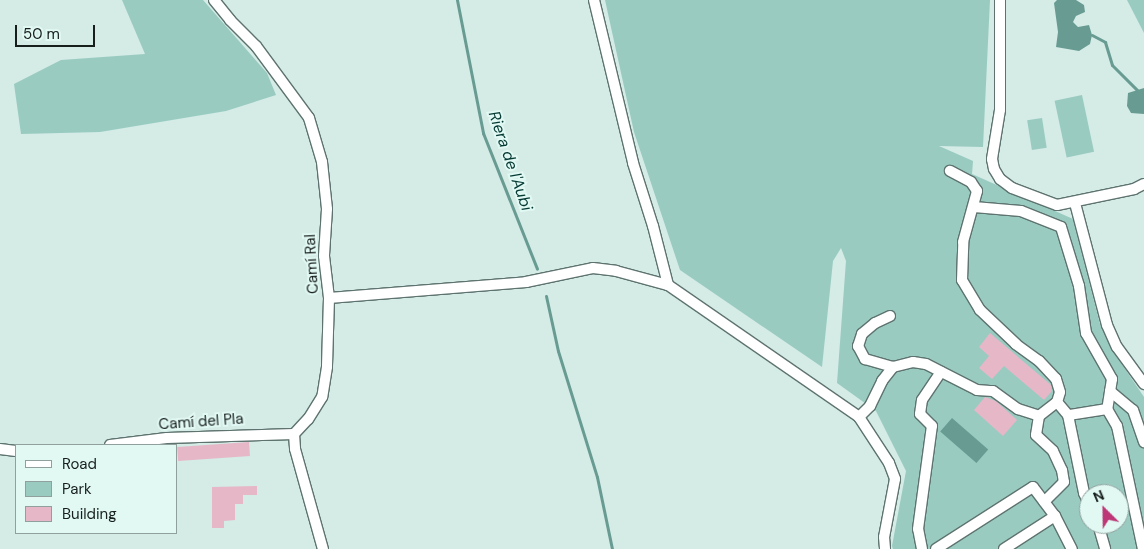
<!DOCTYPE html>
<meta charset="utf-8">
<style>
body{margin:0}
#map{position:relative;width:1144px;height:549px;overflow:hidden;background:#d4ebe6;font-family:"DM Sans",sans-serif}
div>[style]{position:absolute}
.green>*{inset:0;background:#99cbc1;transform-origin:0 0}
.water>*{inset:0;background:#689c93;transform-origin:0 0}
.stream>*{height:3px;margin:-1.5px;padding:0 1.5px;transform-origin:1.5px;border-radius:1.5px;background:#689c93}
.building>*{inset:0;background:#e6b7c7;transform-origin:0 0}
.roads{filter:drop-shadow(1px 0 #5e736f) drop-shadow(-1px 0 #5e736f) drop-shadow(0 1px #5e736f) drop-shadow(0 -1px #5e736f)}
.minor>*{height:10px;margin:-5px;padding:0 5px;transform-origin:5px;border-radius:5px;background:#fff}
span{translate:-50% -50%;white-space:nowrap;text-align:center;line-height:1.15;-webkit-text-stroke:4px #e1f8f3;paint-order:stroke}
.street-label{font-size:15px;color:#171f1d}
.water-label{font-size:16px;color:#053933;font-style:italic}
.legend{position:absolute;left:15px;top:444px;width:162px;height:90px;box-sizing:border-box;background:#e1f8f3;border:1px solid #90a19d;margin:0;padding:6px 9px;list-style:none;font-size:15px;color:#171f1d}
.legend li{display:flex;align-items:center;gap:10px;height:25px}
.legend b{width:25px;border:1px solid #90a19d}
.north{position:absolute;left:1079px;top:484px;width:50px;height:50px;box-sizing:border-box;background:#e1f8f3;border:1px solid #90a19d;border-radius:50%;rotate:337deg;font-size:14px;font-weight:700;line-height:20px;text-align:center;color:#171f1d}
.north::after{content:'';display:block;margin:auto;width:18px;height:22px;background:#bd3676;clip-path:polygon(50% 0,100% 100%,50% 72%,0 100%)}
.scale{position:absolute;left:15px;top:25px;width:80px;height:22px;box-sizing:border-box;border:2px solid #171f1d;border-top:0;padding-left:6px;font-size:15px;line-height:18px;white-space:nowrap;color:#171f1d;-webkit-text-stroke:4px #e1f8f3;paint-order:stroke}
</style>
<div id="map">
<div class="green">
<i style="clip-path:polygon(122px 0,203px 0,267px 73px,276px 95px,226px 111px,100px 132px,21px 134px,14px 84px,61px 60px,145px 54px)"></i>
<i style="clip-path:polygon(evenodd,605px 0,990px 0,983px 147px,939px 146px,973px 161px,972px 174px,1073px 219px,1100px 324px,1113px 351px,1144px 397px,1144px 549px,893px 549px,892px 546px,906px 471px,876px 411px,837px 383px,846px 261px,841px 248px,833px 261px,822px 367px,680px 270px,634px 132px,605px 0,1089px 494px,1119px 494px,1119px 524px,1089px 524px,1089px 494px)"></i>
<i style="clip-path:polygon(1127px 0,1144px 0,1144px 33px)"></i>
<i style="left:1082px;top:95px;width:58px;height:28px;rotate:78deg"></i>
<i style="left:1042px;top:118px;width:30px;height:15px;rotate:81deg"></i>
</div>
<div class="water">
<i style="clip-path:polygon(1057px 0,1076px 0,1084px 5px,1085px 12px,1076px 16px,1073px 22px,1078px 27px,1089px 25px,1092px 35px,1090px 44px,1079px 51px,1056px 47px,1058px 32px,1054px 3px)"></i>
<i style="clip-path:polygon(1144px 88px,1144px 114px,1131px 113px,1127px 106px,1128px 93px)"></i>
<i style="left:952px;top:418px;width:48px;height:18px;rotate:41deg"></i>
</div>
<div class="stream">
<i style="left:457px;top:0;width:136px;rotate:78.9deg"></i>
<i style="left:483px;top:133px;width:146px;rotate:68.3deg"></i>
<i style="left:1092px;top:35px;width:15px;rotate:28deg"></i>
<i style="left:1105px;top:42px;width:24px;rotate:73deg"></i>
<i style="left:1112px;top:65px;width:37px;rotate:45deg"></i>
<i style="left:546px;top:296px;width:56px;rotate:77.7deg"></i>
<i style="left:558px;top:351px;width:132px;rotate:72.8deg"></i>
<i style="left:597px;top:477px;width:74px;rotate:78.2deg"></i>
</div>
<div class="building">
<i style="clip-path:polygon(990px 333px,1051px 385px,1052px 391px,1044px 400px,1004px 366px,992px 379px,979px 368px,989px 356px,979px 347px)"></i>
<i style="clip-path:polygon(985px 397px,996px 401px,1017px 420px,1003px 436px,974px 410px)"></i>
<i style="left:249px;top:442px;width:14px;height:72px;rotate:86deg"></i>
<i style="clip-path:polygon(257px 486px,257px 495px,243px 495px,243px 504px,235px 504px,235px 520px,224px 521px,224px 528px,212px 528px,212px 487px)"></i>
</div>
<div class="roads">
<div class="minor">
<i style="left:214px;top:0;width:26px;rotate:51deg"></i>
<i style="left:230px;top:20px;width:37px;rotate:45deg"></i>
<i style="left:256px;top:46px;width:89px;rotate:53.6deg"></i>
<i style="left:309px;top:118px;width:46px;rotate:73.5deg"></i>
<i style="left:322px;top:162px;width:47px;rotate:83.9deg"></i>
<i style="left:327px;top:209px;width:47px;rotate:93.7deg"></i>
<i style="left:324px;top:256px;width:42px;rotate:83.2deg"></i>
<i style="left:329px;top:298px;width:69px;rotate:91.7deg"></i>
<i style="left:327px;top:367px;width:30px;rotate:99deg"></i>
<i style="left:322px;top:397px;width:26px;rotate:122deg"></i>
<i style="left:308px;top:419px;width:21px;rotate:133deg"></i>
<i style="left:294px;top:434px;width:15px;rotate:86deg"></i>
<i style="left:295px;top:449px;width:104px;rotate:74.4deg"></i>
<i style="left:594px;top:0;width:168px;rotate:76.5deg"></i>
<i style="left:633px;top:163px;width:66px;rotate:72.4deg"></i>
<i style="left:653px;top:226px;width:61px;rotate:75.7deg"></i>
<i style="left:1000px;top:0;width:110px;rotate:90deg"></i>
<i style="left:1000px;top:110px;width:50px;rotate:99.3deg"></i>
<i style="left:992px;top:159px;width:10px;rotate:79deg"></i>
<i style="left:994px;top:169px;width:12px;rotate:59deg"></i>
<i style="left:1000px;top:179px;width:15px;rotate:37deg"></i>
<i style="left:1012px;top:188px;width:48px;rotate:20.7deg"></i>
<i style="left:1057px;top:205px;width:79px;rotate:-11.7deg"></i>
<i style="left:1134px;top:189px;width:11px;rotate:-27deg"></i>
<i style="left:1075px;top:203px;width:126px;rotate:75.3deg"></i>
<i style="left:1107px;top:325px;width:24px;rotate:66deg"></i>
<i style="left:1117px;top:347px;width:46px;rotate:53.9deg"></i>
<i style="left:974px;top:207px;width:47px;rotate:4.9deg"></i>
<i style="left:1021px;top:211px;width:43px;rotate:21.8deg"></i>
<i style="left:1061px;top:227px;width:62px;rotate:73deg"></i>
<i style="left:1079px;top:286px;width:48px;rotate:81.5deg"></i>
<i style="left:1086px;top:333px;width:53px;rotate:60.5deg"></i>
<i style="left:1112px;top:379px;width:30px;rotate:99deg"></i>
<i style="left:1107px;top:409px;width:39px;rotate:171deg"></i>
<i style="left:329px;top:298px;width:198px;rotate:-4.6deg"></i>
<i style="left:526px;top:282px;width:68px;rotate:-11.8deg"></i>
<i style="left:593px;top:268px;width:23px;rotate:7deg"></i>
<i style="left:616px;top:271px;width:54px;rotate:15.1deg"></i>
<i style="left:668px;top:285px;width:232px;rotate:34.6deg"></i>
<i style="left:859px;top:417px;width:55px;rotate:56.9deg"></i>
<i style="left:889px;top:463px;width:17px;rotate:69deg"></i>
<i style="left:895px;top:479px;width:59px;rotate:100.7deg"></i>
<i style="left:884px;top:537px;width:12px;rotate:85deg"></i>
<i style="left:890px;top:316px;width:17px;rotate:155deg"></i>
<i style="left:875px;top:323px;width:17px;rotate:140deg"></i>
<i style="left:862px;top:334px;width:13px;rotate:108deg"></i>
<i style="left:858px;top:346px;width:15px;rotate:62deg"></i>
<i style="left:865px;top:359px;width:29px;rotate:16deg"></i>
<i style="left:1110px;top:391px;width:30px;rotate:40deg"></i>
<i style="left:1133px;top:410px;width:34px;rotate:71deg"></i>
<i style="left:1057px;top:402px;width:17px;rotate:50deg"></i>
<i style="left:1068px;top:415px;width:80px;rotate:78.4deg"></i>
<i style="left:1084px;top:493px;width:12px;rotate:66deg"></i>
<i style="left:1107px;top:409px;width:20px;rotate:60deg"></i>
<i style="left:1117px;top:426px;width:126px;rotate:78.1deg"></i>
<i style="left:1039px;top:416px;width:19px;rotate:99deg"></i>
<i style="left:1036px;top:435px;width:23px;rotate:43deg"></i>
<i style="left:1053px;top:451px;width:21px;rotate:65deg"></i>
<i style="left:1062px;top:470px;width:12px;rotate:81deg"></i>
<i style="left:1064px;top:482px;width:28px;rotate:135deg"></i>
<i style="left:859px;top:417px;width:16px;rotate:-45deg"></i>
<i style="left:870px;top:406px;width:28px;rotate:-64deg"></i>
<i style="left:882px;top:381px;width:18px;rotate:-52deg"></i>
<i style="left:893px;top:367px;width:21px;rotate:-14deg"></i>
<i style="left:913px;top:362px;width:13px;rotate:9deg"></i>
<i style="left:926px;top:364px;width:57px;rotate:27deg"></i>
<i style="left:977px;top:390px;width:16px;rotate:4deg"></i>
<i style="left:993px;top:391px;width:31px;rotate:36deg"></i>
<i style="left:1018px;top:409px;width:22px;rotate:18deg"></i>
<i style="left:1039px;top:416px;width:23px;rotate:-38deg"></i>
<i style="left:1057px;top:402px;width:10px;rotate:-73deg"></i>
<i style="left:1060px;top:392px;width:14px;rotate:-107deg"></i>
<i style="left:1056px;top:379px;width:25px;rotate:-133deg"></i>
<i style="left:1039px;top:361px;width:29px;rotate:-144deg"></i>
<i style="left:1016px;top:344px;width:50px;rotate:-136.6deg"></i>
<i style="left:980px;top:310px;width:35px;rotate:-121deg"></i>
<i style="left:962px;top:280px;width:38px;rotate:-88deg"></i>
<i style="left:963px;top:242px;width:53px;rotate:-74.6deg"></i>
<i style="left:977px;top:191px;width:11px;rotate:-124deg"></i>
<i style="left:971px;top:182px;width:24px;rotate:-152deg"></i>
<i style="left:110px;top:445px;width:57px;rotate:-7deg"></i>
<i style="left:167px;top:438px;width:127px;rotate:-1.8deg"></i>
<i style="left:0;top:449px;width:16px;rotate:7deg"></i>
<i style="left:1098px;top:524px;width:26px;rotate:74deg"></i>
<i style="left:922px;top:549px;width:20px;rotate:-101deg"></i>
<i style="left:918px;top:529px;width:104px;rotate:-82.3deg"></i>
<i style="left:932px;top:426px;width:17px;rotate:-135deg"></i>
<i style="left:920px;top:414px;width:14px;rotate:-82deg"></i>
<i style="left:922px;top:400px;width:34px;rotate:-56deg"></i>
<i style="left:936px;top:549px;width:115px;rotate:-32.6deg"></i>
<i style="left:1033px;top:487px;width:36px;rotate:53deg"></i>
<i style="left:1055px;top:516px;width:37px;rotate:63deg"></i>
<i style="left:1004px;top:549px;width:61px;rotate:-32.9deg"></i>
</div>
</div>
<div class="street-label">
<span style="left:312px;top:264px;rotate:-93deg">Camí Ral</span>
<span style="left:201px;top:422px;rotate:-4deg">Camí del Pla</span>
</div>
<div class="water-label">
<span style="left:510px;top:161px;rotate:71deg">Riera de l'Aubi</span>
</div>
<ul class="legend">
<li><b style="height:6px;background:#fff"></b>Road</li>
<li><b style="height:14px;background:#99cbc1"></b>Park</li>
<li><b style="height:14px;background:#e6b7c7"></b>Building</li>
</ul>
<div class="north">N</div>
<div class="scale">50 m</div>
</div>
